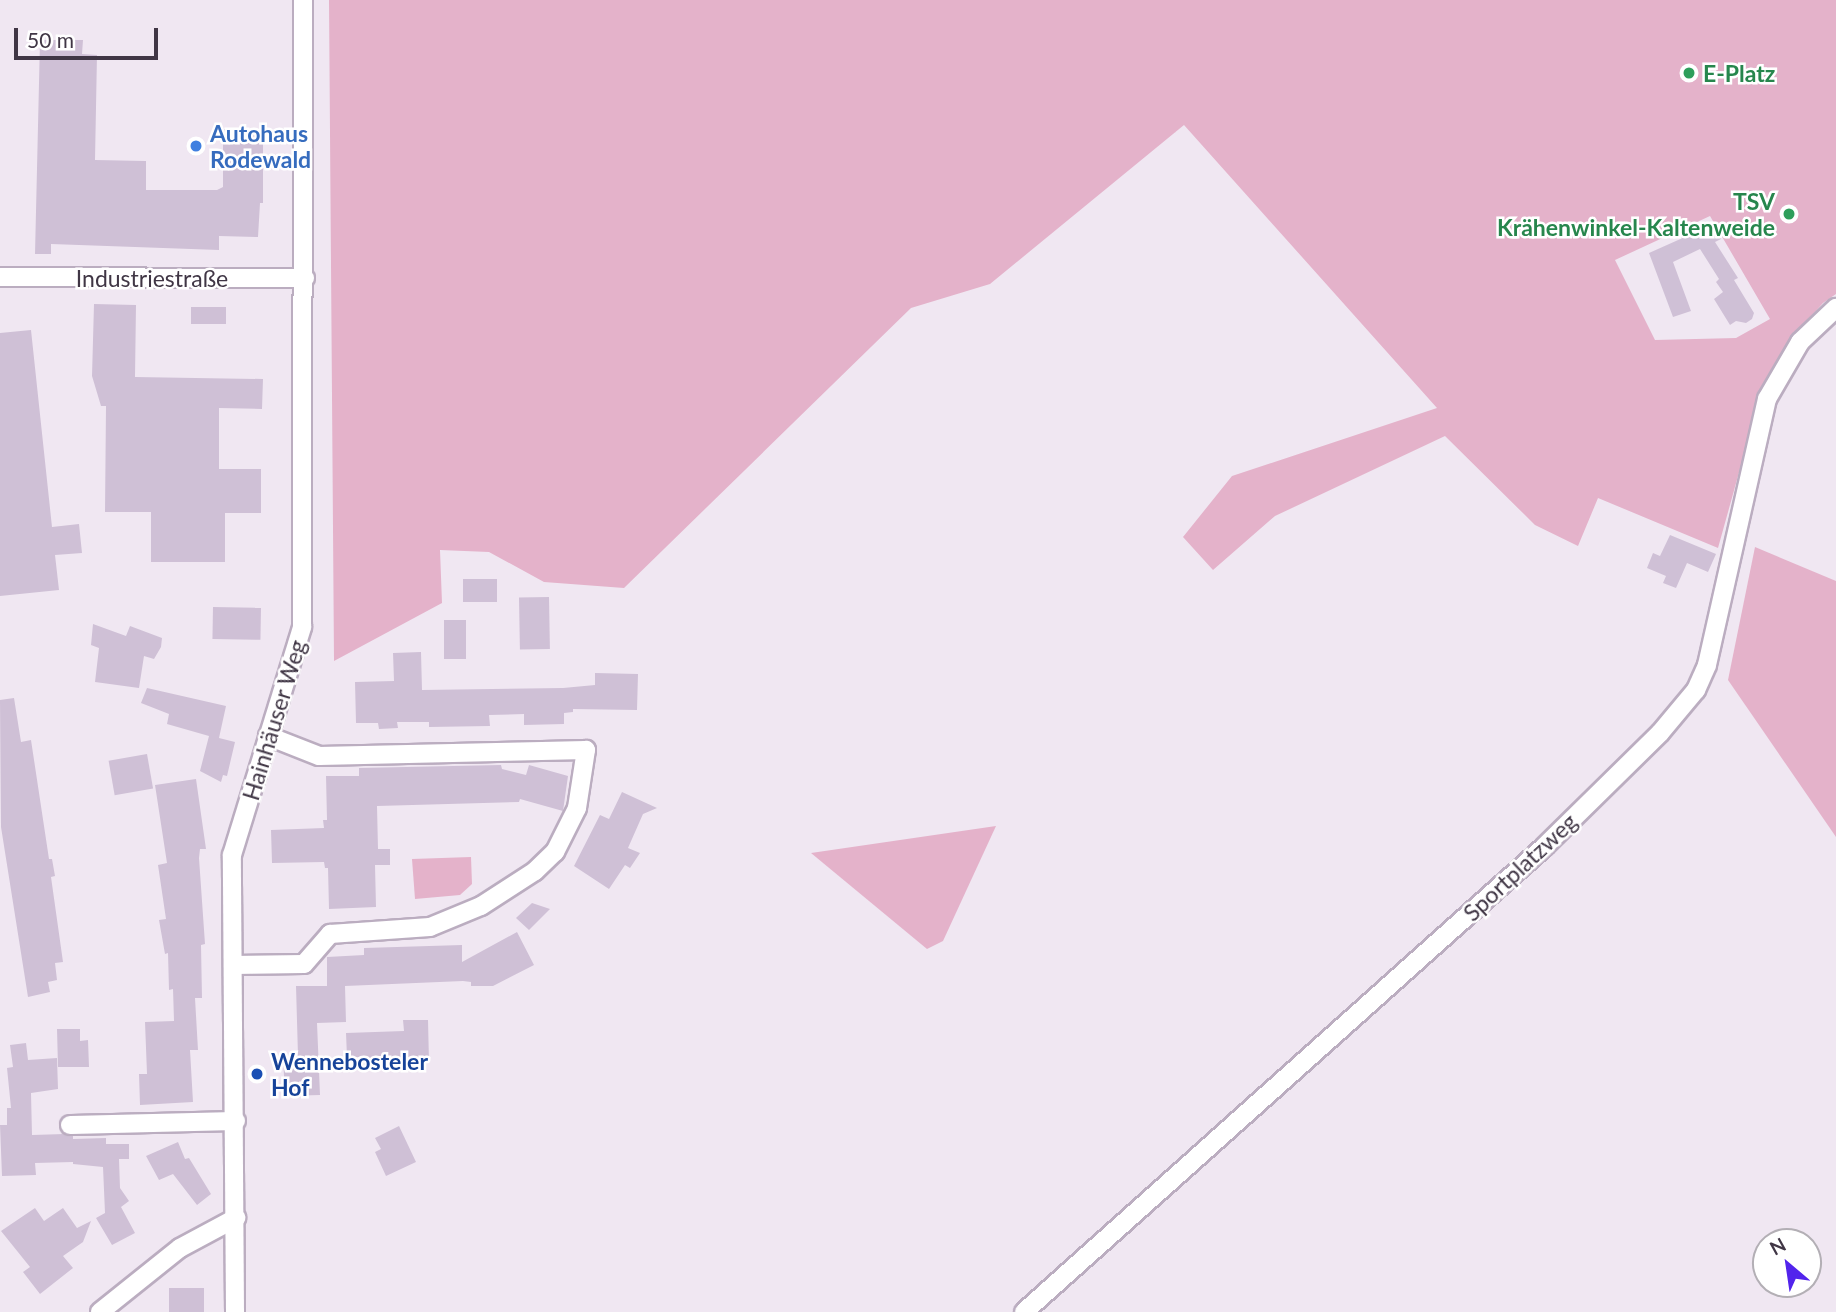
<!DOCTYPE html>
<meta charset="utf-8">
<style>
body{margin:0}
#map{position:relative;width:1836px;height:1312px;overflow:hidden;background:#f0e7f2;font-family:Lato,sans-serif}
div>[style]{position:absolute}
.green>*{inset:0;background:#e4b2ca}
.building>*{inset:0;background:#cfc0d6;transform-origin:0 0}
.roads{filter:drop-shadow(2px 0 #bbadc0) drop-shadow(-2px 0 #bbadc0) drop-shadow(0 2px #bbadc0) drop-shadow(0 -2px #bbadc0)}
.minor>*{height:18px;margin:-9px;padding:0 9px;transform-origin:9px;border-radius:9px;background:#fff}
.dots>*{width:19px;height:19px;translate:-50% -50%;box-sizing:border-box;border:4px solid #fff;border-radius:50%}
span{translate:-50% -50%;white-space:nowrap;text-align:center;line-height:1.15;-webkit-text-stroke:5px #fff;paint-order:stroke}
.leisure-label{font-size:23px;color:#27864d;font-weight:700}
.left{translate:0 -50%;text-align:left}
.right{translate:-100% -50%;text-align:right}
.shop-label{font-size:23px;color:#366cbe;font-weight:700}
.street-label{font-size:23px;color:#403645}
.transit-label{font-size:23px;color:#164399;font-weight:700}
.north{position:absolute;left:1752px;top:1228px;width:70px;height:70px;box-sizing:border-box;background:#fff;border:2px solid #b3afb5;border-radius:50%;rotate:331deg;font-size:19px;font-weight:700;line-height:28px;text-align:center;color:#403645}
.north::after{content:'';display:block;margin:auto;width:24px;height:32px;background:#5224ec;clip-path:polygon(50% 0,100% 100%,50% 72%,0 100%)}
.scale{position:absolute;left:14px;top:28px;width:144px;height:32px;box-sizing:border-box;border:4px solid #403645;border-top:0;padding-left:9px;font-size:21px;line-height:24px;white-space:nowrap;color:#403645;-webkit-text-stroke:5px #fff;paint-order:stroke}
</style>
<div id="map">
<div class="green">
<i style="clip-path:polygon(evenodd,329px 0,1836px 0,1836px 294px,1823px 303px,1805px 323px,1760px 397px,1718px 548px,1598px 498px,1578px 546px,1535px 525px,1445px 436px,1275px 516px,1213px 570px,1183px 537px,1232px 476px,1437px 408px,1184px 125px,990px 284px,911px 308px,624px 588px,544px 582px,489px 552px,440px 550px,442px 603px,334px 661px,329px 0,1710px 216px,1770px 319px,1736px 338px,1655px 340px,1615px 260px,1710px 216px)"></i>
<i style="clip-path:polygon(1755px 547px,1836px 581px,1836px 837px,1728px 680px)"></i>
<i style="clip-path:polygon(996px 826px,943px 941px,927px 949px,811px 853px)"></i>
<i style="clip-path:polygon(471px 857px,472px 884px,460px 895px,415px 899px,412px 859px)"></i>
</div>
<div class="building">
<i style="clip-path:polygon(40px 40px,83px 40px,82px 54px,97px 55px,95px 160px,146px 161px,146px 190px,217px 190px,223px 187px,223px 129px,263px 130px,263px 203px,260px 203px,258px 237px,219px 236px,219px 250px,51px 244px,51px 254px,35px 254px)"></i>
<i style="clip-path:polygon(1714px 224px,1721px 239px,1715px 242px,1738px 278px,1734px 280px,1754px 313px,1752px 319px,1746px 323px,1736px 321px,1730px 325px,1714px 299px,1723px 292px,1716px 282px,1719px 279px,1700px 249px,1673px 262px,1691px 311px,1673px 317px,1649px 253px)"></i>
<i style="clip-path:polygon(94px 304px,136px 305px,135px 377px,263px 379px,262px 409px,219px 408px,219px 469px,261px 469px,261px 513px,225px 513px,225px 562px,151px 562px,151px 512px,105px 512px,106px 406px,101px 406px,92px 376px)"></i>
<i style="left:191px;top:307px;width:35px;height:17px"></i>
<i style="clip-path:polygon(31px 330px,52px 527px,79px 524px,82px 553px,55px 555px,59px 590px,0 596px,0 333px)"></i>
<i style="clip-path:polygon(1670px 535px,1716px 554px,1708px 572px,1687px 563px,1676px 588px,1663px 583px,1666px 576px,1647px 568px,1653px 553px,1660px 556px)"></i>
<i style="left:497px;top:579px;width:23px;height:34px;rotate:90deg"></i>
<i style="left:549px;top:597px;width:52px;height:30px;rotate:89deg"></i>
<i style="left:213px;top:607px;width:48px;height:32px;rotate:1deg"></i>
<i style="left:444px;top:620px;width:22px;height:39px"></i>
<i style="clip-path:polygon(93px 624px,126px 636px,130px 626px,162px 638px,161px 647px,154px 659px,144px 656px,139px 688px,95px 682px,99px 648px,91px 645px)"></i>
<i style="clip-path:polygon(421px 652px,422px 690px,563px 688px,595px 685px,595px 673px,638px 674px,637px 710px,573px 709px,573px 712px,564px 713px,564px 724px,524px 725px,524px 714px,489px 715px,490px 726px,429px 727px,429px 722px,397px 722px,398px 728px,379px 729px,378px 723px,356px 723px,355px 682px,394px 681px,393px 653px)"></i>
<i style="clip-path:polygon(147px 688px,226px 706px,219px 738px,235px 742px,227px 776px,223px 775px,221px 782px,200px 771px,209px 736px,167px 724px,169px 714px,141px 703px)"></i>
<i style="clip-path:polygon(14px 698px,21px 742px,31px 740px,49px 859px,52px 859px,55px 876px,51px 877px,63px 962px,55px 963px,57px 980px,48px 982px,50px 992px,28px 997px,1px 827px,0 700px)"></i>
<i style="left:147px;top:754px;width:35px;height:39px;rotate:80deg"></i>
<i style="clip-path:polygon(501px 765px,502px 769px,526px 775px,529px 765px,568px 776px,563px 811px,520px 799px,519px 802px,377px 806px,378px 849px,390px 849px,390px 865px,375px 865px,376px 907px,329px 909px,328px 868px,325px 868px,324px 862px,272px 863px,271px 830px,324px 828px,323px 820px,327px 820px,326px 776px,359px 776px,359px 768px)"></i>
<i style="clip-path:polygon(196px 779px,206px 849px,200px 849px,199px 858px,205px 944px,201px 945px,202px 998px,195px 998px,198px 1050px,190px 1050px,193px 1102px,140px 1105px,139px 1074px,147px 1074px,145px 1022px,174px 1021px,173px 989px,169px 990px,168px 953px,165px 954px,159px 920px,166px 919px,158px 865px,167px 863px,155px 785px)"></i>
<i style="clip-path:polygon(622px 792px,657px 808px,643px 814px,628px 848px,640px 853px,630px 868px,625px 865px,609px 889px,574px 866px,600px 815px,609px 819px)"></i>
<i style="clip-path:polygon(532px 903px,550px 909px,529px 930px,516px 918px)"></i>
<i style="clip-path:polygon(517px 932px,534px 965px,493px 986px,471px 986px,471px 982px,463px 981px,345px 986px,346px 1022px,317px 1023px,320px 1095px,285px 1096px,283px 1056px,298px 1056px,296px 986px,327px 986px,327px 957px,364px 955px,364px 948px,462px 945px,462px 962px)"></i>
<i style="clip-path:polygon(403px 1020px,428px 1020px,429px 1062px,384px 1063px,385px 1070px,364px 1070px,364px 1057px,347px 1057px,346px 1033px,404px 1031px)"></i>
<i style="clip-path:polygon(57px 1029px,80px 1029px,80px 1041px,88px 1040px,89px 1067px,58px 1067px)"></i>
<i style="clip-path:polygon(26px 1043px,28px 1060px,57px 1058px,58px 1089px,31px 1093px,32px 1135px,64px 1134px,73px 1136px,73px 1139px,106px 1138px,106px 1144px,129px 1144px,129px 1159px,119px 1159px,120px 1188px,129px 1201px,121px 1207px,135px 1233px,112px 1245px,96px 1218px,105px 1213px,103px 1167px,73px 1164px,73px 1162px,35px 1163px,36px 1175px,2px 1176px,0 1125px,7px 1125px,7px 1108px,11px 1108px,7px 1068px,13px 1067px,10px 1045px)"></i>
<i style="clip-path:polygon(399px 1126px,416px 1162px,386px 1176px,375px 1152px,381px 1149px,375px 1138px)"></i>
<i style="clip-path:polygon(178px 1142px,185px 1159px,189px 1158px,211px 1194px,197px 1205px,173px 1174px,159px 1180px,146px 1156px)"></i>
<i style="clip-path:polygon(35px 1208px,44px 1221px,63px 1208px,77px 1228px,91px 1221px,83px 1242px,63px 1256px,73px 1268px,40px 1294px,23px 1272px,30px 1267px,1px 1231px)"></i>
<i style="left:204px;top:1288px;width:24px;height:35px;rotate:90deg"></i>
</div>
<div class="roads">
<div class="minor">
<i style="left:0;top:277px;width:305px;rotate:0.2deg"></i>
<i style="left:233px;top:965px;width:71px;rotate:-0.8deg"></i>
<i style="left:304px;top:964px;width:40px;rotate:-49deg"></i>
<i style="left:330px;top:934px;width:100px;rotate:-4deg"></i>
<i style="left:430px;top:927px;width:55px;rotate:-22.4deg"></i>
<i style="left:481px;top:906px;width:64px;rotate:-32.9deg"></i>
<i style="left:535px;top:871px;width:28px;rotate:-44deg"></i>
<i style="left:555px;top:852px;width:49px;rotate:-63.4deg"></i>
<i style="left:577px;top:808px;width:59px;rotate:-81.2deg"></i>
<i style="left:586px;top:750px;width:267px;rotate:178.7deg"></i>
<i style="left:319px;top:756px;width:55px;rotate:-158.6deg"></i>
<i style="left:70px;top:1125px;width:166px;rotate:-1.4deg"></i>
<i style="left:100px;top:1312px;width:102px;rotate:-38.7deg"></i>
<i style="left:180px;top:1248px;width:64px;rotate:-28.2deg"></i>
<i style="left:235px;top:1312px;width:457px;rotate:-90.4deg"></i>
<i style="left:232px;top:855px;width:239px;rotate:-72.9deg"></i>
<i style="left:302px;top:627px;width:627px;rotate:-89.91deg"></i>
<i style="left:1024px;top:1312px;width:698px;rotate:-41.8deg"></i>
<i style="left:1544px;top:847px;width:163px;rotate:-44.5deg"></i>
<i style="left:1660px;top:733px;width:56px;rotate:-50.1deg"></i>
<i style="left:1696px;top:690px;width:27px;rotate:-66deg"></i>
<i style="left:1707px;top:665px;width:273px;rotate:-77.3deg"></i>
<i style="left:1767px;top:399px;width:66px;rotate:-59.9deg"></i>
<i style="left:1800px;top:342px;width:50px;rotate:-43.4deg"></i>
</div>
</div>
<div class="dots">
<i style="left:1689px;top:73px;background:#2e9e5b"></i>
<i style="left:196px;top:146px;background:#3f7fe0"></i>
<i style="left:1789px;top:214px;background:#2e9e5b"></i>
<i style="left:257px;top:1074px;background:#1a4fb4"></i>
</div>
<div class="leisure-label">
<span class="left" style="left:1703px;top:73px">E-Platz</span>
<span class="right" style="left:1775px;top:214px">TSV<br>Krähenwinkel-Kaltenweide</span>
</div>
<div class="shop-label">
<span class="left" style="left:210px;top:146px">Autohaus<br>Rodewald</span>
</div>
<div class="street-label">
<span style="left:152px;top:278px">Industriestraße</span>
<span style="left:274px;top:720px;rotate:-73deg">Hainhäuser Weg</span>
<span style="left:1520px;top:867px;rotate:-43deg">Sportplatzweg</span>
</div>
<div class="transit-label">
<span class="left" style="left:271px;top:1074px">Wennebosteler<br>Hof</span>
</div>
<div class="north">N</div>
<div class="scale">50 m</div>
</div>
